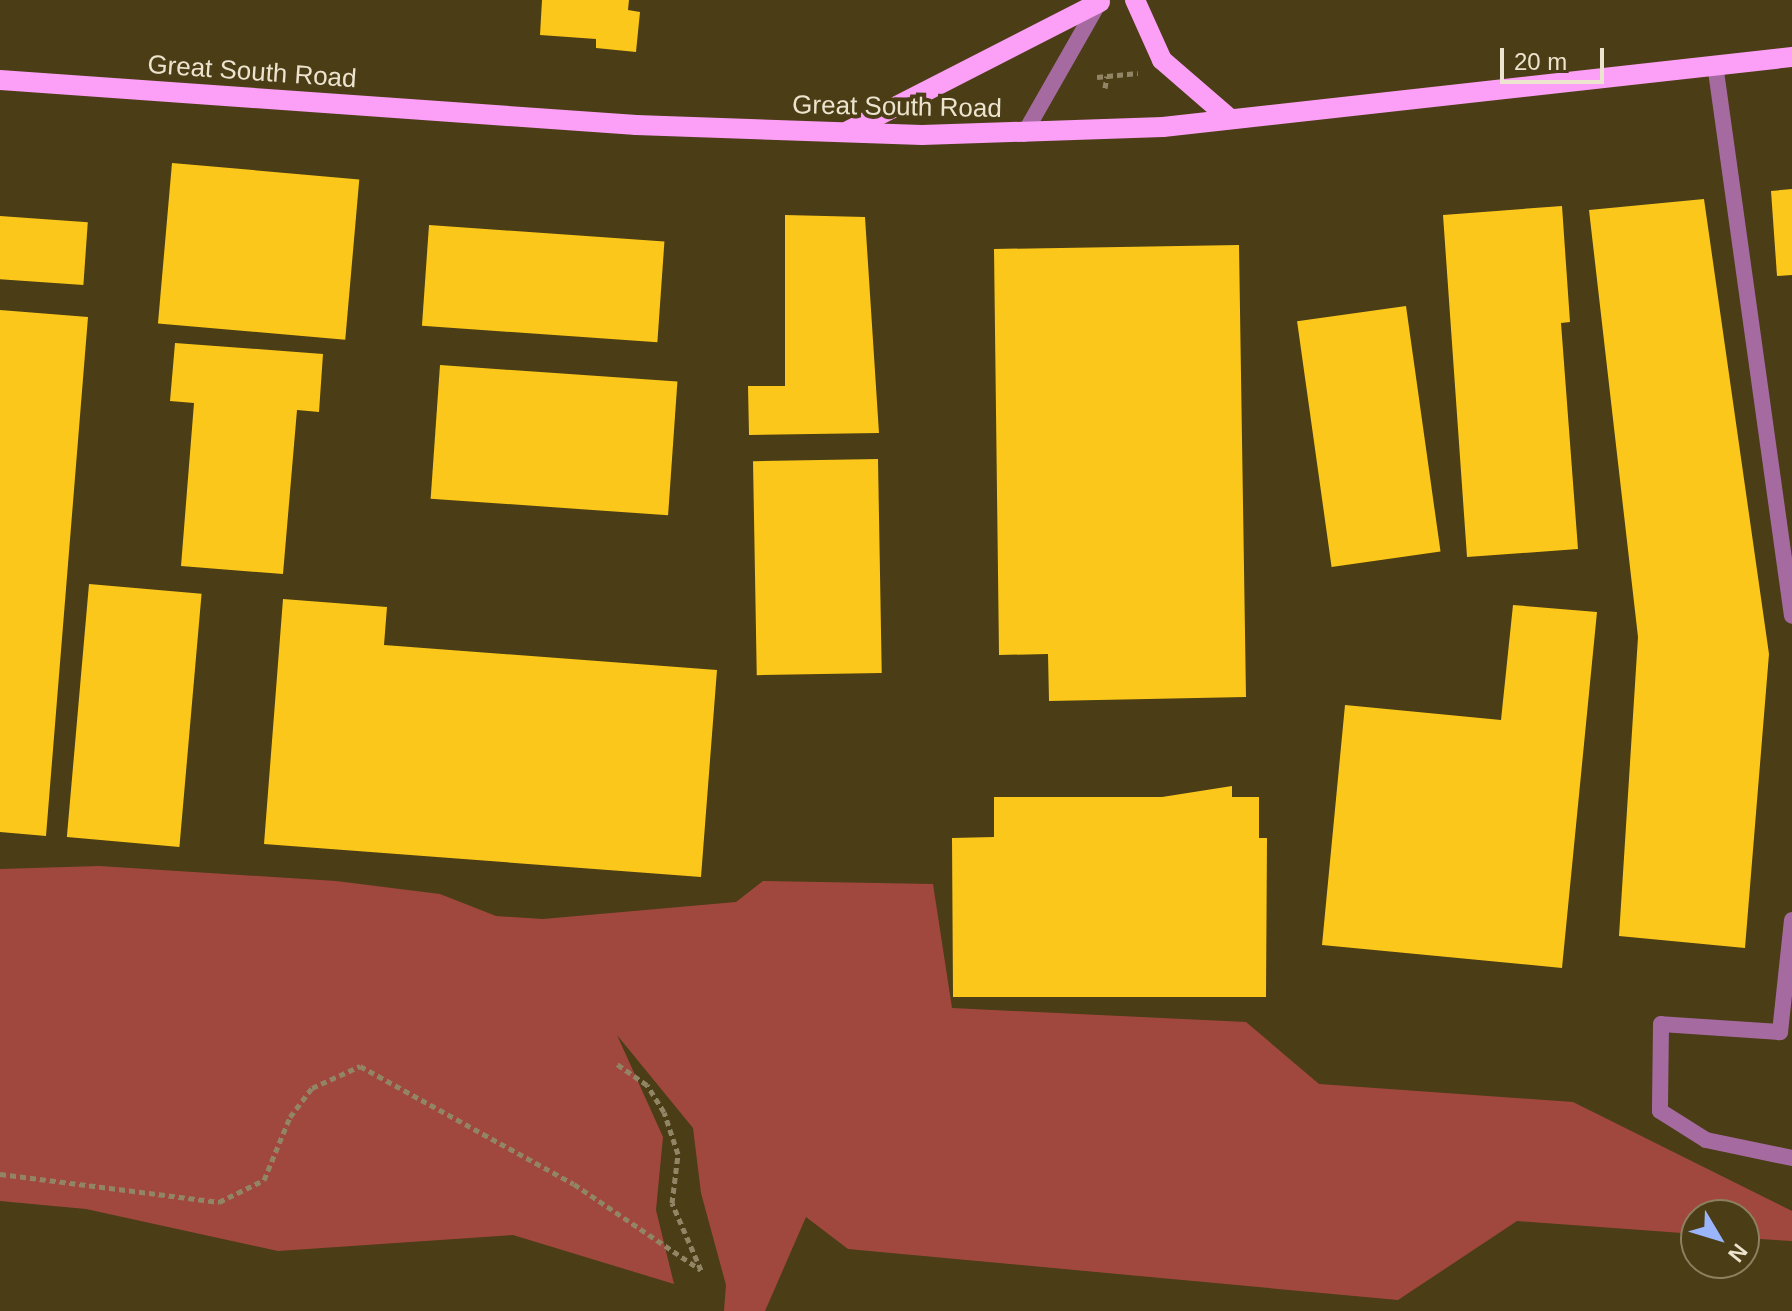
<!DOCTYPE html>
<style>
body{margin:0}
#map{position:relative;width:1792px;height:1311px;overflow:hidden;background:#4b3d15;font-family:Helvetica,sans-serif}
div>[style]{position:absolute}
.green>*{inset:0;background:#a1483e}
.building>*{inset:0;background:#fbc71b;transform-origin:0 0}
.path>*{height:5px;margin-top:-2.5px;transform-origin:0;background:repeating-linear-gradient(90deg,#918565 0 6px,transparent 0 10px)}
.service>*{height:16px;margin:-8px;padding:0 8px;transform-origin:8px;border-radius:8px;background:#a56ba1}
.minor>*{height:16px;margin:-8px;padding:0 8px;transform-origin:8px;border-radius:8px;background:#a56ba1}
.primary>*{height:20px;margin:-10px;padding:0 10px;transform-origin:10px;border-radius:10px;background:#fc9ff7}
span{translate:-50% -50%;white-space:nowrap;text-align:center;line-height:1.15;-webkit-text-stroke:8px #4b3d15;paint-order:stroke}
.street-label{font-size:26px;color:#ede4cf}
.north{position:absolute;left:1680px;top:1199px;width:80px;height:80px;box-sizing:border-box;background:#4b3d15;border:2px solid #8c805f;border-radius:50%;rotate:128deg;font-size:22px;font-weight:700;line-height:32px;text-align:center;color:#ede4cf}
.north::after{content:'';display:block;margin:auto;width:28px;height:36px;background:#9bb5fd;clip-path:polygon(50% 0,100% 100%,50% 72%,0 100%)}
.scale{position:absolute;left:1500px;top:48px;width:104px;height:36px;box-sizing:border-box;border:4px solid #ede4cf;border-top:0;padding-left:10px;font-size:24px;line-height:28px;white-space:nowrap;color:#ede4cf;-webkit-text-stroke:6px #4b3d15;paint-order:stroke}
</style>
<div id="map">
<div class="green">
<i style="clip-path:polygon(99px 866px,336px 881px,440px 894px,496px 916px,543px 919px,736px 902px,763px 881px,933px 884px,952px 1008px,1246px 1022px,1319px 1084px,1573px 1102px,1792px 1211px,1792px 1241px,1744px 1238px,1744px 1215px,1696px 1215px,1696px 1234px,1517px 1221px,1398px 1300px,848px 1249px,806px 1217px,765px 1311px,724px 1311px,726px 1285px,701px 1193px,693px 1128px,617px 1035px,663px 1137px,656px 1210px,674px 1284px,513px 1235px,278px 1251px,86px 1209px,0 1201px,0 869px)"></i>
</div>
<div class="building">
<i style="clip-path:polygon(542px 0,629px 0,628px 10px,640px 12px,636px 52px,596px 48px,596px 39px,540px 35px)"></i>
<i style="left:172px;top:163px;width:188px;height:161px;rotate:5deg"></i>
<i style="clip-path:polygon(1792px 189px,1792px 275px,1777px 276px,1771px 191px)"></i>
<i style="clip-path:polygon(1704px 199px,1769px 654px,1745px 948px,1619px 936px,1638px 637px,1589px 210px)"></i>
<i style="clip-path:polygon(1562px 206px,1570px 322px,1561px 323px,1578px 549px,1467px 557px,1443px 215px)"></i>
<i style="clip-path:polygon(785px 215px,865px 217px,879px 433px,749px 435px,748px 386px,785px 386px)"></i>
<i style="left:0;top:216px;width:88px;height:63px;rotate:4deg"></i>
<i style="left:429px;top:225px;width:236px;height:101px;rotate:4deg"></i>
<i style="clip-path:polygon(1239px 245px,1246px 697px,1049px 701px,1048px 654px,999px 655px,994px 249px)"></i>
<i style="left:1406px;top:306px;width:248px;height:110px;rotate:82deg"></i>
<i style="clip-path:polygon(0 310px,88px 317px,46px 836px,0 832px)"></i>
<i style="clip-path:polygon(175px 343px,323px 354px,319px 412px,297px 410px,283px 574px,181px 566px,194px 403px,170px 401px)"></i>
<i style="left:440px;top:365px;width:238px;height:134px;rotate:4deg"></i>
<i style="left:878px;top:459px;width:214px;height:125px;rotate:89deg"></i>
<i style="left:89px;top:584px;width:113px;height:254px;rotate:5deg"></i>
<i style="clip-path:polygon(283px 599px,387px 607px,384px 645px,717px 670px,701px 877px,264px 844px)"></i>
<i style="clip-path:polygon(1513px 605px,1597px 612px,1562px 968px,1322px 945px,1345px 705px,1501px 720px)"></i>
<i style="clip-path:polygon(1232px 786px,1232px 797px,1259px 797px,1259px 838px,1267px 838px,1266px 997px,953px 997px,952px 838px,994px 837px,994px 797px,1162px 797px)"></i>
</div>
<div class="path">
<i style="left:1097px;top:77px;width:41px;rotate:-5.6deg"></i>
<i style="left:1105px;top:88px;width:12px;rotate:-81deg"></i>
<i style="left:0;top:1174px;width:221px;rotate:7.3deg"></i>
<i style="left:219px;top:1202px;width:50px;rotate:-26.1deg"></i>
<i style="left:264px;top:1180px;width:68px;rotate:-67.6deg"></i>
<i style="left:290px;top:1117px;width:36px;rotate:-53deg"></i>
<i style="left:312px;top:1088px;width:53px;rotate:-24.6deg"></i>
<i style="left:360px;top:1066px;width:244px;rotate:28.9deg"></i>
<i style="left:574px;top:1184px;width:153px;rotate:34.1deg"></i>
<i style="left:701px;top:1270px;width:73px;rotate:-113.4deg"></i>
<i style="left:672px;top:1203px;width:49px;rotate:-83deg"></i>
<i style="left:678px;top:1154px;width:44px;rotate:-108.4deg"></i>
<i style="left:664px;top:1112px;width:32px;rotate:-122deg"></i>
<i style="left:647px;top:1085px;width:38px;rotate:-145deg"></i>
</div>
<div class="service">
<i style="left:1715px;top:64px;width:557px;rotate:82.06deg"></i>
<i style="left:1792px;top:920px;width:113px;rotate:96.1deg"></i>
<i style="left:1780px;top:1032px;width:119px;rotate:-176.2deg"></i>
<i style="left:1661px;top:1024px;width:87px;rotate:90.7deg"></i>
<i style="left:1660px;top:1111px;width:54px;rotate:32.2deg"></i>
<i style="left:1706px;top:1140px;width:88px;rotate:11.8deg"></i>
</div>
<div class="minor">
<i style="left:1024px;top:134px;width:153px;rotate:-60.3deg"></i>
</div>
<div class="primary">
<i style="left:1135px;top:0;width:66px;rotate:65.8deg"></i>
<i style="left:1162px;top:60px;width:90px;rotate:40.9deg"></i>
<i style="left:0;top:80px;width:638px;rotate:4.05deg"></i>
<i style="left:636px;top:125px;width:286px;rotate:2deg"></i>
<i style="left:922px;top:135px;width:241px;rotate:-1.9deg"></i>
<i style="left:1163px;top:127px;width:633px;rotate:-6.35deg"></i>
<i style="left:848px;top:131px;width:283px;rotate:-27.1deg"></i>
</div>
<div class="street-label">
<span style="left:252px;top:72px;rotate:4deg">Great South Road</span>
<span style="left:897px;top:107px;rotate:1deg">Great South Road</span>
</div>
<div class="north">N</div>
<div class="scale">20 m</div>
</div>
